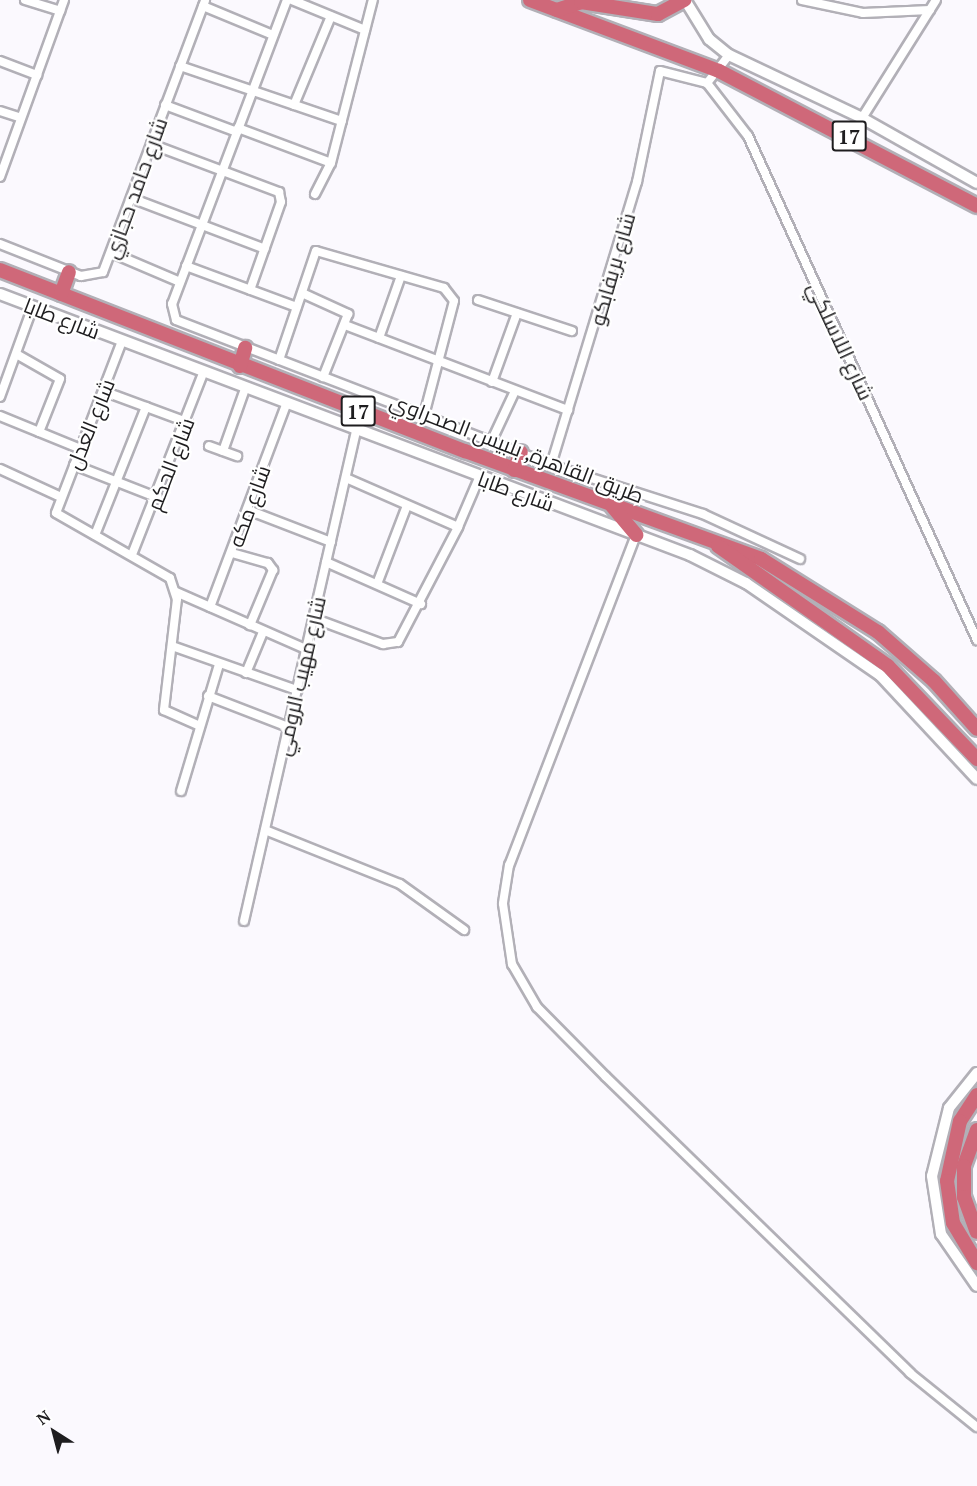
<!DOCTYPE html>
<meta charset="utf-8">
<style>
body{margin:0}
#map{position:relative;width:977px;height:1486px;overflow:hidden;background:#fbf9fe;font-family:"PT Serif",Cairo,serif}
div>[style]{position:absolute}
.roads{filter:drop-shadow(2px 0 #b2b0b7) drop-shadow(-2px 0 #b2b0b7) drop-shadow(0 2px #b2b0b7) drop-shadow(0 -2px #b2b0b7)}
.street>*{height:8px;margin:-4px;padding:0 4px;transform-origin:4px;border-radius:4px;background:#fff}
.secondary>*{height:10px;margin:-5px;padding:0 5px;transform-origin:5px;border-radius:5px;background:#fff}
.highway>*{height:14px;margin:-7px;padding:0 7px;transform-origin:7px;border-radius:7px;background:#cf6879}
span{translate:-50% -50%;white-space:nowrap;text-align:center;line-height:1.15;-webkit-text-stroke:4.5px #fff;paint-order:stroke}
.shield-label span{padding:2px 4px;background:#fff;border:2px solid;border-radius:4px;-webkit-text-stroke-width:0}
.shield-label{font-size:20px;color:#1e1d1f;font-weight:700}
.street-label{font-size:21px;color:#1e1d1f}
.north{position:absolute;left:24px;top:1402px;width:60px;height:60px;-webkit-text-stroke:4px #fff;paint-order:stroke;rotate:324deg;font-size:16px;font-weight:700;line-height:24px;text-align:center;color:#1e1d1f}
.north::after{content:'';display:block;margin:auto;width:21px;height:27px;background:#1e1d1f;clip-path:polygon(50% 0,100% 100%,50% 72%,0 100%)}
</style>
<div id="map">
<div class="roads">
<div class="street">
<i style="left:25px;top:0;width:37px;rotate:17deg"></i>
<i style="left:287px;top:0;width:325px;rotate:110.7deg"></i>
<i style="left:172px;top:304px;width:16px;rotate:76deg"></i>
<i style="left:176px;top:320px;width:402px;rotate:21.1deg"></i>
<i style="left:551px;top:465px;width:160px;rotate:17.9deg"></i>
<i style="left:703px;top:514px;width:107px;rotate:24.9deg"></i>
<i style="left:292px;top:0;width:79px;rotate:22.3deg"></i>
<i style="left:802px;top:0;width:62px;rotate:12deg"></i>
<i style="left:863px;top:13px;width:67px;rotate:-2.6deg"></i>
<i style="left:203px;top:6px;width:76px;rotate:22.5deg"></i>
<i style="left:729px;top:55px;width:36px;rotate:128deg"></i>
<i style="left:707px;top:83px;width:67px;rotate:52.3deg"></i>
<i style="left:748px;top:136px;width:554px;rotate:65.56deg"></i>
<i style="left:0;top:61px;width:40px;rotate:21deg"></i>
<i style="left:180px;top:66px;width:171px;rotate:18.8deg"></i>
<i style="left:165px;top:105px;width:77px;rotate:20.6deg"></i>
<i style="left:294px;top:105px;width:96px;rotate:-67.4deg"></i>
<i style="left:0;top:111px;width:22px;rotate:18deg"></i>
<i style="left:862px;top:118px;width:139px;rotate:-57.9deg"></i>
<i style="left:238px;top:128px;width:99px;rotate:20.6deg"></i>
<i style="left:151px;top:144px;width:137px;rotate:20.6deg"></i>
<i style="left:279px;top:192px;width:10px;rotate:79deg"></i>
<i style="left:281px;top:202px;width:93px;rotate:109.4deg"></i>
<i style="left:0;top:177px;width:188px;rotate:-70.1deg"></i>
<i style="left:315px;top:194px;width:35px;rotate:-63deg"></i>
<i style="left:331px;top:163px;width:168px;rotate:-75.6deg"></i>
<i style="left:131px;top:198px;width:143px;rotate:20.8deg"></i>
<i style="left:0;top:244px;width:87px;rotate:21.6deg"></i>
<i style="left:81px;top:276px;width:22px;rotate:-10deg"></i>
<i style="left:103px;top:272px;width:290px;rotate:-69.4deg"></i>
<i style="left:112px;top:253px;width:74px;rotate:23.1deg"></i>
<i style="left:186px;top:266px;width:118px;rotate:20.3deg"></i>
<i style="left:302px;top:293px;width:51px;rotate:24.5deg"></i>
<i style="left:348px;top:314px;width:68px;rotate:111.6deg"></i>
<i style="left:478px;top:300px;width:99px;rotate:18.3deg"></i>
<i style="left:345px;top:325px;width:239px;rotate:20.9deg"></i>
<i style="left:379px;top:338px;width:66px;rotate:-70.5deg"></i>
<i style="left:122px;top:341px;width:184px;rotate:111deg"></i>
<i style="left:56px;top:513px;width:131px;rotate:29.7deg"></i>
<i style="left:170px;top:578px;width:22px;rotate:72deg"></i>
<i style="left:177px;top:599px;width:112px;rotate:96.7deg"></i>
<i style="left:164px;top:710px;width:36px;rotate:24deg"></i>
<i style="left:18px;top:355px;width:48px;rotate:29.7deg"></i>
<i style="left:60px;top:379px;width:57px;rotate:111.6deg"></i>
<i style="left:279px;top:360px;width:115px;rotate:-71.3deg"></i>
<i style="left:316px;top:251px;width:133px;rotate:16.1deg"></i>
<i style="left:444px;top:288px;width:16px;rotate:52deg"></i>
<i style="left:454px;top:301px;width:118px;rotate:104.7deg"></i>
<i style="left:492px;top:382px;width:73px;rotate:-70.1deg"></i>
<i style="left:103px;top:391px;width:90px;rotate:20.3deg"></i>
<i style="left:0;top:397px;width:97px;rotate:-70.1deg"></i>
<i style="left:0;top:416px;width:87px;rotate:22.2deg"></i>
<i style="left:492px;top:440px;width:54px;rotate:-64.9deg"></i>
<i style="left:209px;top:446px;width:30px;rotate:20deg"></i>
<i style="left:223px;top:451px;width:66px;rotate:-70.5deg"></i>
<i style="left:74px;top:465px;width:90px;rotate:21.4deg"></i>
<i style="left:551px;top:465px;width:296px;rotate:-73.1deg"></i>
<i style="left:637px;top:182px;width:113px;rotate:-78.3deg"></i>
<i style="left:660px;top:71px;width:49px;rotate:14.3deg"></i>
<i style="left:0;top:469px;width:67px;rotate:24.7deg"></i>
<i style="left:248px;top:510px;width:89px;rotate:21.1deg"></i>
<i style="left:458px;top:527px;width:53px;rotate:-66.8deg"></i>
<i style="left:95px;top:535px;width:138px;rotate:-68.3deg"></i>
<i style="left:636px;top:535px;width:354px;rotate:111deg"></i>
<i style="left:509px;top:865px;width:39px;rotate:99deg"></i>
<i style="left:503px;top:904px;width:61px;rotate:81.5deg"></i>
<i style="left:512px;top:964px;width:50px;rotate:59.8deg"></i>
<i style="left:537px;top:1007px;width:98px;rotate:45.4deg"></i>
<i style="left:606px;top:1077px;width:424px;rotate:44.2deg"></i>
<i style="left:910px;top:1373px;width:86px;rotate:38.9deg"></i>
<i style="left:133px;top:552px;width:192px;rotate:-68.6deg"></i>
<i style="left:232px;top:553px;width:37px;rotate:16deg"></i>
<i style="left:268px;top:563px;width:9px;rotate:54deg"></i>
<i style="left:273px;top:570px;width:60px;rotate:112.7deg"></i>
<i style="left:326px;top:562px;width:104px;rotate:23.9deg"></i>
<i style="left:377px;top:584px;width:81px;rotate:-69.1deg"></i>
<i style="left:176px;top:592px;width:142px;rotate:23.7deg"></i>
<i style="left:210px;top:607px;width:216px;rotate:-69.4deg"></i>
<i style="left:313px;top:618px;width:75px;rotate:20.4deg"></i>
<i style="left:383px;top:644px;width:15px;rotate:-8deg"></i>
<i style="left:398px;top:642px;width:130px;rotate:-62.4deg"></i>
<i style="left:458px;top:527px;width:122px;rotate:-156.4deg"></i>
<i style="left:172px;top:646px;width:133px;rotate:19.4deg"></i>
<i style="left:246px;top:673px;width:44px;rotate:-67.5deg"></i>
<i style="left:208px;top:696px;width:86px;rotate:21.2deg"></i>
<i style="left:181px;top:791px;width:133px;rotate:-73.3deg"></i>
<i style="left:265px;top:830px;width:145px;rotate:21.8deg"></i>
<i style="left:400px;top:884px;width:79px;rotate:35.7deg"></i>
<i style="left:244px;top:921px;width:503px;rotate:-77.12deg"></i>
</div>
<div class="secondary">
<i style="left:685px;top:0;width:46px;rotate:58.4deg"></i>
<i style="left:709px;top:39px;width:26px;rotate:39deg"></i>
<i style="left:729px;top:55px;width:147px;rotate:25.3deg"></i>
<i style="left:862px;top:118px;width:132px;rotate:29.5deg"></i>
<i style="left:0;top:294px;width:738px;rotate:20.72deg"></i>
<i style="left:690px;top:555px;width:63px;rotate:26.6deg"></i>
<i style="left:746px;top:583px;width:163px;rotate:34.5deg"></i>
<i style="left:880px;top:675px;width:142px;rotate:47deg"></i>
<i style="left:977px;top:1073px;width:45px;rotate:128.7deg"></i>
<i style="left:949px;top:1108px;width:70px;rotate:104deg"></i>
<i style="left:932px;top:1176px;width:59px;rotate:81.2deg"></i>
<i style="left:941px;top:1234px;width:63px;rotate:55.3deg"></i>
</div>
<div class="highway">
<i style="left:530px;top:0;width:202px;rotate:20.6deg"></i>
<i style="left:719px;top:71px;width:291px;rotate:27.6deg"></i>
<i style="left:557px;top:10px;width:25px;rotate:-18deg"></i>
<i style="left:581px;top:2px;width:78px;rotate:8.9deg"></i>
<i style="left:658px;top:14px;width:30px;rotate:-28deg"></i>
<i style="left:0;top:270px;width:499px;rotate:21.3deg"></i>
<i style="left:465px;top:451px;width:315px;rotate:20deg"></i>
<i style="left:761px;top:559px;width:138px;rotate:32deg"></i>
<i style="left:878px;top:632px;width:74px;rotate:41.2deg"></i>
<i style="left:934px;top:681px;width:64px;rotate:48.1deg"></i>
<i style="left:61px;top:294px;width:23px;rotate:-70deg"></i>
<i style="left:240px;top:366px;width:19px;rotate:-74deg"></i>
<i style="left:514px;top:470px;width:19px;rotate:-69deg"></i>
<i style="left:612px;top:506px;width:38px;rotate:50deg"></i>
<i style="left:718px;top:546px;width:208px;rotate:35.2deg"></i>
<i style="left:888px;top:666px;width:129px;rotate:46.3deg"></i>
<i style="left:977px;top:1095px;width:31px;rotate:123deg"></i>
<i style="left:960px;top:1121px;width:61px;rotate:102.2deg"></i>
<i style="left:947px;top:1181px;width:42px;rotate:81.9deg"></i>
<i style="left:953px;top:1223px;width:47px;rotate:59deg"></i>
<i style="left:977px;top:1130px;width:38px;rotate:110deg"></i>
<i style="left:964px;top:1166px;width:31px;rotate:90deg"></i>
<i style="left:964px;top:1197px;width:37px;rotate:70deg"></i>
</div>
</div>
<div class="shield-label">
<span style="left:849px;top:136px">17</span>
<span style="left:358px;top:411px">17</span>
</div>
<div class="street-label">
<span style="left:135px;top:188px;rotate:-70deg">شارع حامد حجازي</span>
<span style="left:612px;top:269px;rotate:-74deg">شارع بريفابكو</span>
<span style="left:62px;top:318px;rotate:21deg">شارع طابا</span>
<span style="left:841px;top:341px;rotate:65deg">شارع اللاسلكي</span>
<span style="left:90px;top:424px;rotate:-68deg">شارع العدل</span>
<span style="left:517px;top:448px;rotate:21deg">طريق القاهرة, بلبيس الصحراوي</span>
<span style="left:170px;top:464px;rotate:-69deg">شارع الحكم</span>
<span style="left:516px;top:491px;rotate:20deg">شارع طابا</span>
<span style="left:249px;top:506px;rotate:-70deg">شارع مكه</span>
<span style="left:300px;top:676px;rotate:-77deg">شارع مهيب الرومي</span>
</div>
<div class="north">N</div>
</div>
